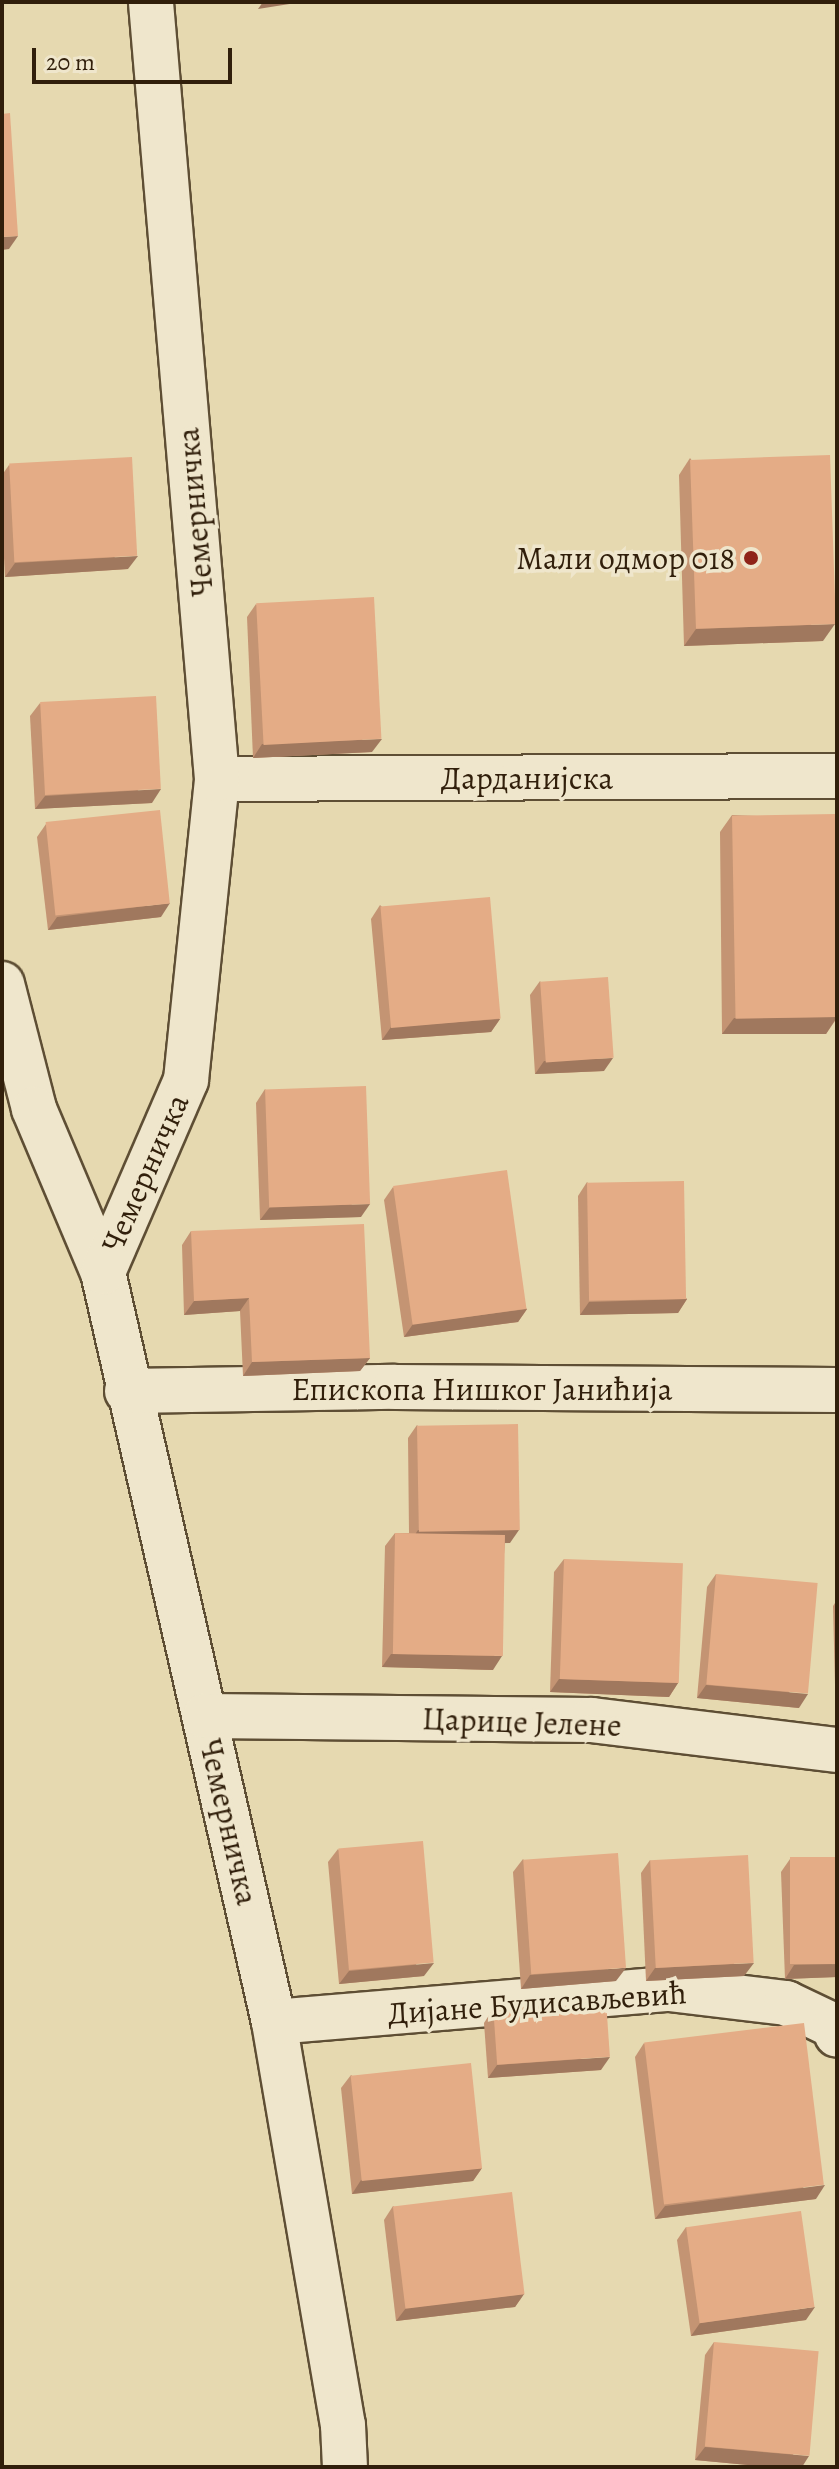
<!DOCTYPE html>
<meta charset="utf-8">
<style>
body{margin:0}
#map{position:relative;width:839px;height:2469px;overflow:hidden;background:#e6d9b0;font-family:Alegreya,serif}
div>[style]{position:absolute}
.roads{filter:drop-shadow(2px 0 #5e4e34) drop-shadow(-2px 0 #5e4e34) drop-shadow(0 2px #5e4e34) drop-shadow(0 -2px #5e4e34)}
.minor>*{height:44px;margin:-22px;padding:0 22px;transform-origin:22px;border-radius:22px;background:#efe6cc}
.wall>*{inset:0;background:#c49473}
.shaded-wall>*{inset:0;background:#a0785e}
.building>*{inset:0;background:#e4ac86;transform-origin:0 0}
.dots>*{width:22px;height:22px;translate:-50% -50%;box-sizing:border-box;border:4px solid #efe6cc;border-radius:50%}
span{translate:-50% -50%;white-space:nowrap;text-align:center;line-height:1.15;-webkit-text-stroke:7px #efe6cc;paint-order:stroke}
.street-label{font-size:32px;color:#311f0b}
.poi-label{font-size:32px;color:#311f0b}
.right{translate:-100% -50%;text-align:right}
.frame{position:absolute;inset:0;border:4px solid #311f0b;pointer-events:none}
.scale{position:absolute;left:32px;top:48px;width:200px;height:36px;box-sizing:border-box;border:4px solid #311f0b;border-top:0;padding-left:10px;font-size:24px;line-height:28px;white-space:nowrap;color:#311f0b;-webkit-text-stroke:6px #efe6cc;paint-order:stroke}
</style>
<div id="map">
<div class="roads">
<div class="minor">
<i style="left:217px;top:779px;width:620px;rotate:-0.28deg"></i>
<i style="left:2px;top:984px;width:129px;rotate:75.6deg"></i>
<i style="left:34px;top:1109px;width:177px;rotate:67.1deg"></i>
<i style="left:103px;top:1272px;width:769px;rotate:77.16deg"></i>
<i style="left:274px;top:2022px;width:409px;rotate:80.3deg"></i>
<i style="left:343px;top:2425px;width:42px;rotate:87.3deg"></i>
<i style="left:103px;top:1272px;width:209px;rotate:-66.6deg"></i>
<i style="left:186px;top:1080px;width:303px;rotate:-84.1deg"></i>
<i style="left:217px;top:779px;width:780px;rotate:-94.86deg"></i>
<i style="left:127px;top:1391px;width:268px;rotate:-0.9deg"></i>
<i style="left:395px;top:1387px;width:442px;rotate:0.4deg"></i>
<i style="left:205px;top:1716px;width:387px;rotate:0.6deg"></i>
<i style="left:592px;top:1720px;width:247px;rotate:7deg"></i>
<i style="left:274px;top:2022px;width:396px;rotate:-4.8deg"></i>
<i style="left:669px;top:1989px;width:118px;rotate:6.8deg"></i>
<i style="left:786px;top:2003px;width:53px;rotate:25.6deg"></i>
<i style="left:834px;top:2026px;width:9px;rotate:72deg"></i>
</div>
</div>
<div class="wall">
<i style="clip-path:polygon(690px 458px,823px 641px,684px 646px,679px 475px)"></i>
<i style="clip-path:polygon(9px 465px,128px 569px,5px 577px,2px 519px,2px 475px)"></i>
<i style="clip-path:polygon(256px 604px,372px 752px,253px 758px,247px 617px)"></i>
<i style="clip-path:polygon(40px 703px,152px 803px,35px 809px,30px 716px)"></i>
<i style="clip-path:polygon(732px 815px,835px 819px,837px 816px,837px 1018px,826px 1034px,722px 1034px,720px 832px)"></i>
<i style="clip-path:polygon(46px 824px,161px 917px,48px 930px,37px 837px)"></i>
<i style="clip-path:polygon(380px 905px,500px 1019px,491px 1032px,382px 1040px,371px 919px)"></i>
<i style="clip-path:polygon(540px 981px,604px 1071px,535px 1074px,530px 995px)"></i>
<i style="clip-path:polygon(265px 1089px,361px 1217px,260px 1220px,256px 1103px)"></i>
<i style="clip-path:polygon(587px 1182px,687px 1299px,678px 1313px,580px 1315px,578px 1196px)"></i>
<i style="clip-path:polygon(393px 1187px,527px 1309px,518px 1322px,404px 1337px,384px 1200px)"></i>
<i style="clip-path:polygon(191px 1231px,370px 1358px,360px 1371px,243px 1376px,240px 1311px,184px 1315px,182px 1245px)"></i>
<i style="clip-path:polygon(417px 1425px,510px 1543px,505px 1543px,493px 1670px,382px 1667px,385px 1546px,395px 1533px,409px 1533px,408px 1438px)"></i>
<i style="clip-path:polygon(564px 1559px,678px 1683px,669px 1697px,550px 1692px,554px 1572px)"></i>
<i style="clip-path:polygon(716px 1574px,799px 1708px,697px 1698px,707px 1587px)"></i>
<i style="clip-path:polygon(837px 1600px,837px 1724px,836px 1724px,833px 1606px)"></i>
<i style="clip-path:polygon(338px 1849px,424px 1976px,339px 1984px,328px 1862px)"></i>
<i style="clip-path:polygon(523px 1859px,616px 1981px,521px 1989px,513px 1872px)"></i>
<i style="clip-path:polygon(790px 1859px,837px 1977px,785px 1979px,781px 1872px)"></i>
<i style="clip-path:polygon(650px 1860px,744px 1976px,646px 1981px,641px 1873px)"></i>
<i style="clip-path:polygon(493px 2009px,601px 2070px,488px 2078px,484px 2023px)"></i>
<i style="clip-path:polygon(644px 2043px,816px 2199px,655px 2219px,635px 2057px)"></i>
<i style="clip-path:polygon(351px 2075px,482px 2168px,473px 2181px,352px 2194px,341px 2088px)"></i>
<i style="clip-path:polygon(393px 2206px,524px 2294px,515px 2307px,396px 2321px,384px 2220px)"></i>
<i style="clip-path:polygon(686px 2227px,806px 2320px,691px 2336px,677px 2240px)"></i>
<i style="clip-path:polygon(714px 2342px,802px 2467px,770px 2467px,695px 2460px,705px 2355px)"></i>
</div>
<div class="shaded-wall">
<i style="clip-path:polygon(263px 2px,302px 2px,258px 9px)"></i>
<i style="clip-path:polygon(18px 236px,9px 249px,2px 250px,2px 237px)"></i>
<i style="clip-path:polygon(138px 556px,128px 569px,5px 577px,15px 563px)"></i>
<i style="clip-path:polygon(835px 624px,823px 641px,684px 646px,696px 629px)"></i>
<i style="clip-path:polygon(382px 739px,372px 752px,253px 758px,262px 744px)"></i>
<i style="clip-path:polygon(161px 789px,152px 803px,35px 809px,45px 796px)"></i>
<i style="clip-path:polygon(170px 903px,161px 917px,48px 930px,57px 917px)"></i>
<i style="clip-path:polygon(837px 1017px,826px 1034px,722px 1034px,734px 1018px)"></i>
<i style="clip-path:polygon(500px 1019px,491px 1032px,382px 1040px,391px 1027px)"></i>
<i style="clip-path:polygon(613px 1058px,604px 1071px,535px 1074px,544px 1061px)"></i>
<i style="clip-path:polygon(370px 1204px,361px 1217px,260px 1220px,270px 1207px)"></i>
<i style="clip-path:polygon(249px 1298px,240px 1311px,184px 1315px,194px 1301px)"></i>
<i style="clip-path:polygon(687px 1299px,678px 1313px,580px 1315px,589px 1302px)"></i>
<i style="clip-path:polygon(527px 1309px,518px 1322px,404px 1337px,413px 1324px)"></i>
<i style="clip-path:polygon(370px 1358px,360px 1371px,243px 1376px,252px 1362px)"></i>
<i style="clip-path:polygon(418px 1530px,519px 1530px,510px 1543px,409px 1544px)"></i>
<i style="clip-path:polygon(391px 1654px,502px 1656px,493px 1670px,382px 1667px)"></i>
<i style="clip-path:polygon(559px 1679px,678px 1683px,669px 1697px,550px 1692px)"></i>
<i style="clip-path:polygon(706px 1685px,808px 1694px,799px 1708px,697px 1698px)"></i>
<i style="clip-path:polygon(434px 1963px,424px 1976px,339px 1984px,349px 1971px)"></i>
<i style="clip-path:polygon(754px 1963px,744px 1976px,646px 1981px,655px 1968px)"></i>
<i style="clip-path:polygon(837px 1964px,837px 1977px,785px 1979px,794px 1965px)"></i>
<i style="clip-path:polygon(626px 1968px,616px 1981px,521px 1989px,530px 1975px)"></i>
<i style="clip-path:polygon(610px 2057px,601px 2070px,488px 2078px,497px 2065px)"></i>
<i style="clip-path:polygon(482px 2168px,473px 2181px,352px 2194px,361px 2180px)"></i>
<i style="clip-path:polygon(825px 2185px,816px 2199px,655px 2219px,665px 2206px)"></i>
<i style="clip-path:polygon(524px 2294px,515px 2307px,396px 2321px,406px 2308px)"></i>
<i style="clip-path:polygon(815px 2307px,806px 2320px,691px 2336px,700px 2323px)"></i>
<i style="clip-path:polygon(705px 2447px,809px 2456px,802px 2467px,770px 2467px,695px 2460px)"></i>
</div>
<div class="building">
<i style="clip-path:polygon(10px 113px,18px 236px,2px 237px,2px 114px)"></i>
<i style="left:830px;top:455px;width:169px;height:140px;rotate:88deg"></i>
<i style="left:132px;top:457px;width:99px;height:123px;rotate:87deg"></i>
<i style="left:374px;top:597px;width:142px;height:118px;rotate:87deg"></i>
<i style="left:156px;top:696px;width:93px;height:116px;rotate:87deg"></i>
<i style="left:160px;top:810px;width:94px;height:115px;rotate:84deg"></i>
<i style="left:835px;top:814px;width:203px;height:103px;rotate:89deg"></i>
<i style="left:490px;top:897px;width:122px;height:110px;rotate:85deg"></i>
<i style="left:608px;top:977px;width:81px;height:68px;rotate:86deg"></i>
<i style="left:366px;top:1086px;width:118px;height:101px;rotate:88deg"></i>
<i style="left:507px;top:1170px;width:140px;height:115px;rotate:82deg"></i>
<i style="left:684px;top:1181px;width:118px;height:97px;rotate:89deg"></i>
<i style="clip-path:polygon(364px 1224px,370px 1358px,252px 1362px,249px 1298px,194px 1301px,191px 1231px)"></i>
<i style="left:518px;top:1424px;width:106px;height:101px;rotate:89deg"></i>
<i style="left:395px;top:1533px;width:110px;height:121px;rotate:1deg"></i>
<i style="left:564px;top:1559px;width:119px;height:120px;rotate:2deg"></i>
<i style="left:716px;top:1574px;width:102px;height:111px;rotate:5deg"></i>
<i style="left:423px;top:1841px;width:122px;height:85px;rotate:85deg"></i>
<i style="left:618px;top:1853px;width:115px;height:95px;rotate:86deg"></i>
<i style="left:748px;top:1855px;width:108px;height:98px;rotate:87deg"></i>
<i style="left:837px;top:1857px;width:107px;height:47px;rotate:90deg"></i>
<i style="left:606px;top:2001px;width:56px;height:113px;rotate:86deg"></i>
<i style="left:804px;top:2023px;width:163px;height:161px;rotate:83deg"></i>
<i style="left:471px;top:2063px;width:106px;height:121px;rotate:84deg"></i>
<i style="left:512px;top:2192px;width:103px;height:120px;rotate:83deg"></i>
<i style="left:801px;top:2211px;width:97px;height:116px;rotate:82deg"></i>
<i style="left:714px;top:2342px;width:105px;height:105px;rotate:5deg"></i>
</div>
<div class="dots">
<i style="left:751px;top:558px;background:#8f2418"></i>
</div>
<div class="street-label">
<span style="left:195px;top:512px;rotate:-95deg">Чемерничка</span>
<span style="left:527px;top:778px">Дарданијска</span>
<span style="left:145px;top:1173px;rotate:-66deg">Чемерничка</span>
<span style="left:482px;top:1389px">Епископа Нишког Јанићија</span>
<span style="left:522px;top:1722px;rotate:2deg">Царице Јелене</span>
<span style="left:229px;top:1822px;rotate:77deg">Чемерничка</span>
<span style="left:537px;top:2003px;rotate:-4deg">Дијане Будисављевић</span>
</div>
<div class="poi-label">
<span class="right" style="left:735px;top:558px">Мали одмор 018</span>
</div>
<div class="frame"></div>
<div class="scale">20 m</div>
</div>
